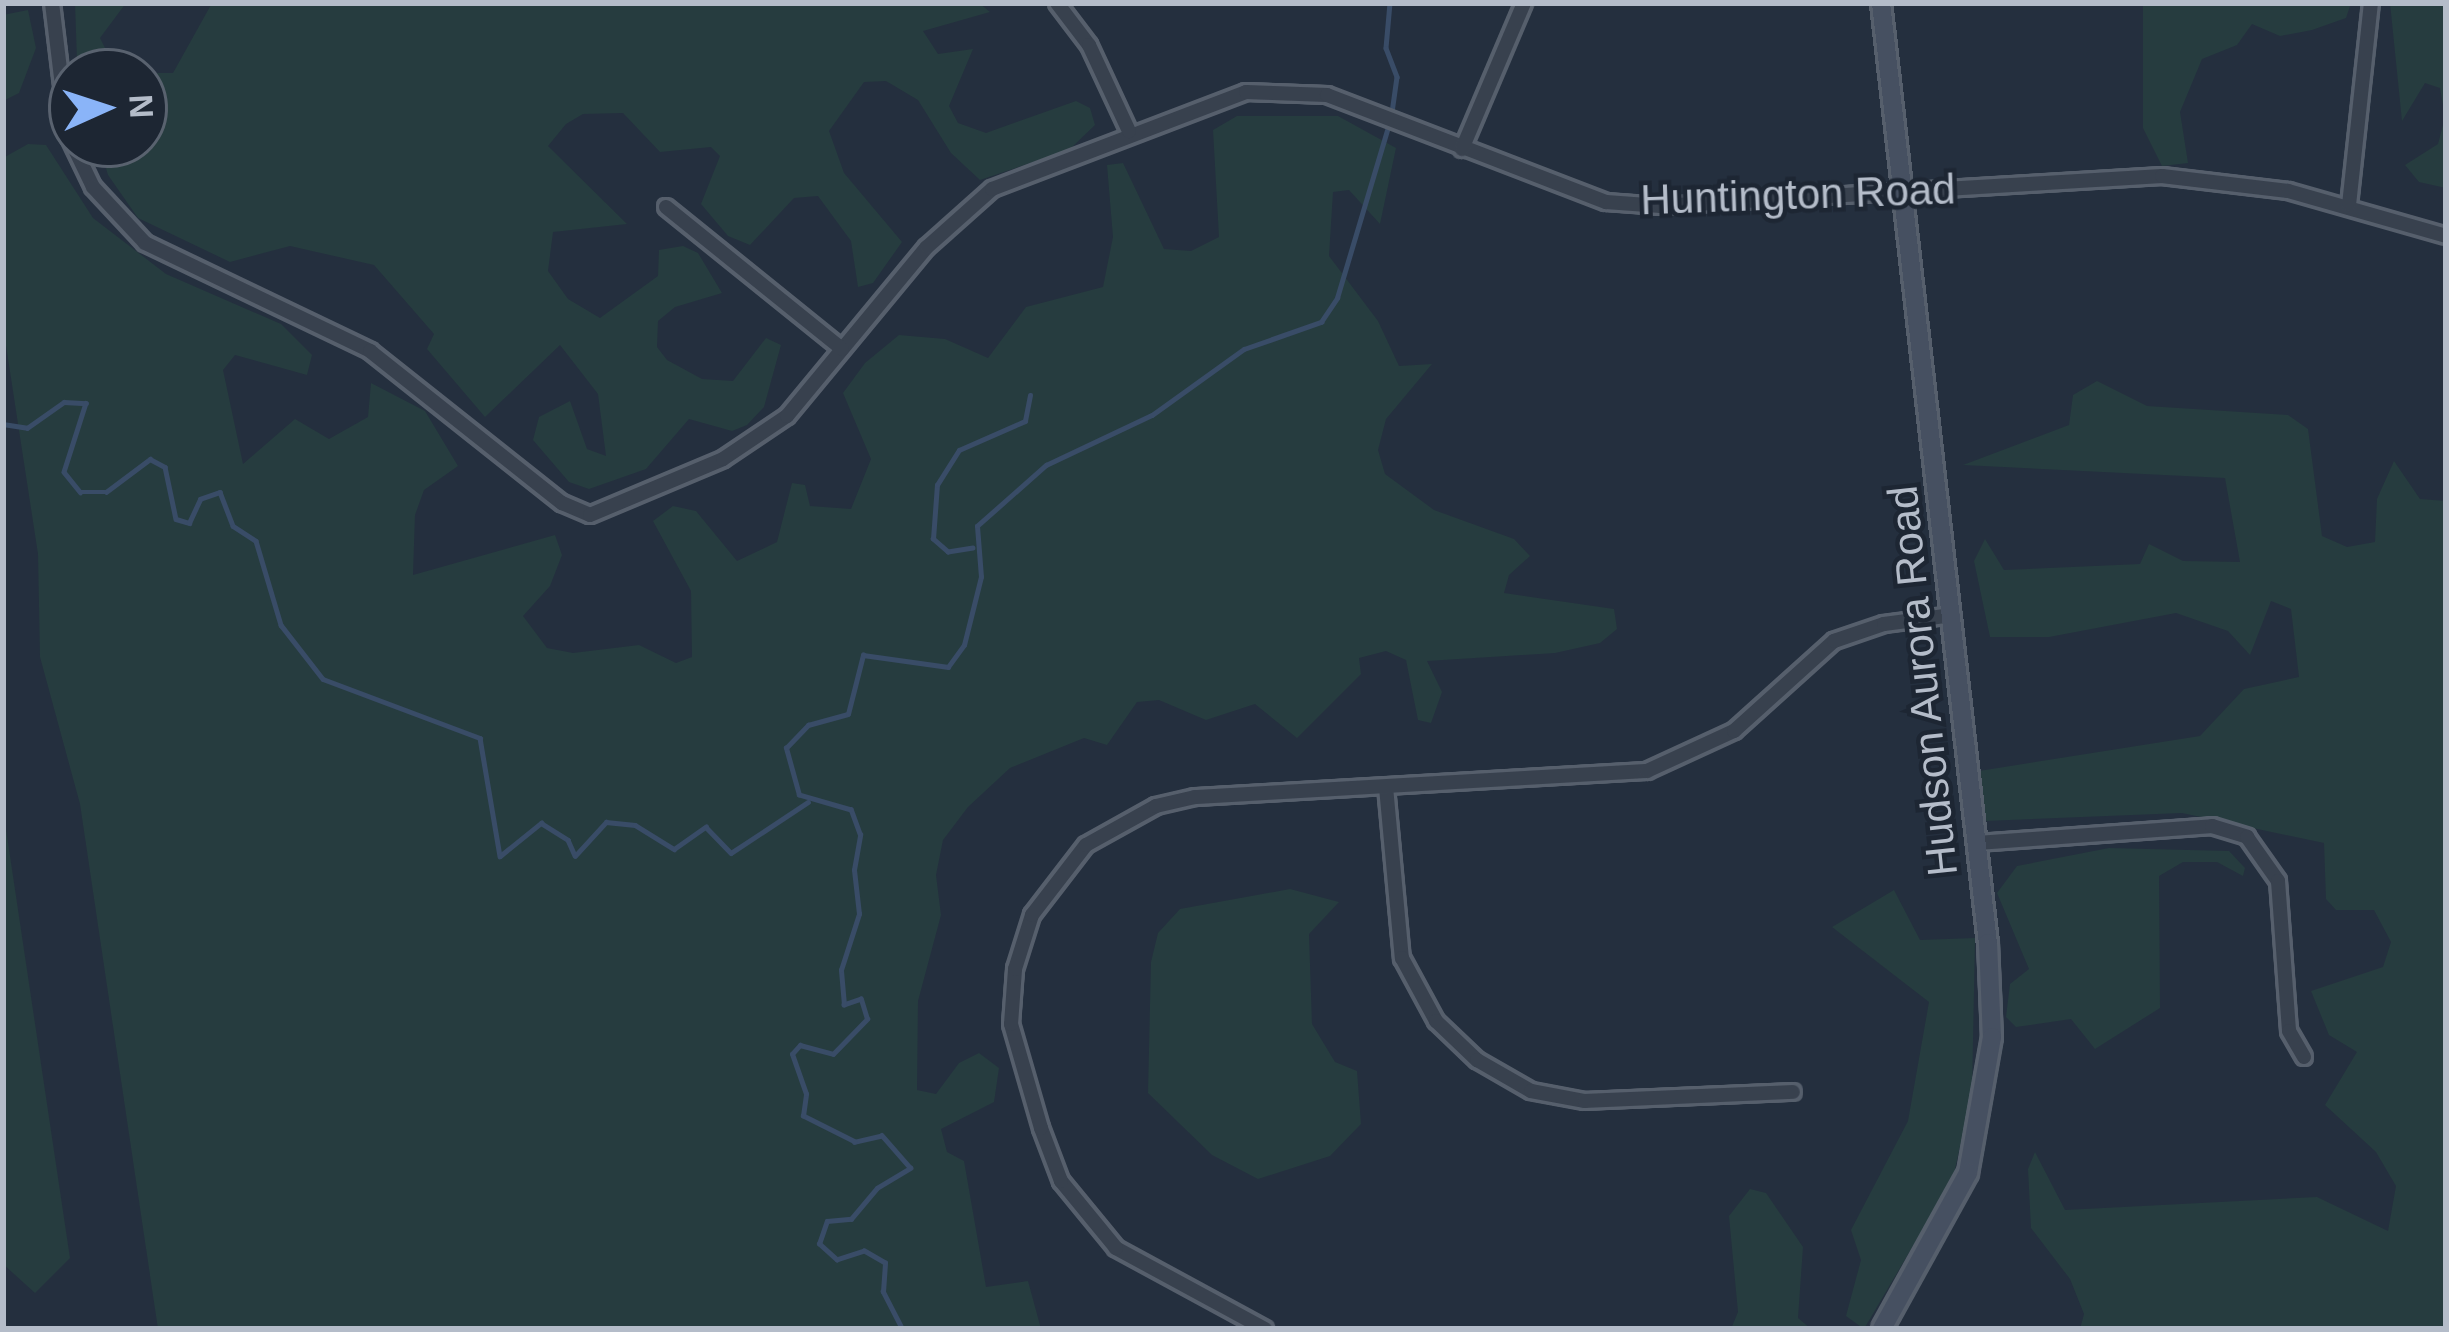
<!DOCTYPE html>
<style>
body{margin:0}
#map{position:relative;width:2449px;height:1332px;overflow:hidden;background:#242f3e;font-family:Helvetica,sans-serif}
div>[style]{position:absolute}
.green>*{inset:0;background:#263c3f}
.stream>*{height:4.5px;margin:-2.25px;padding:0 2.25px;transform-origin:2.25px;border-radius:2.25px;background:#394c67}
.roads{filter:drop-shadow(3px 0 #565f6c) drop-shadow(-3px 0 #565f6c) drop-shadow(0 3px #565f6c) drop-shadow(0 -3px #565f6c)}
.street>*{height:14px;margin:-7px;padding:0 7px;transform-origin:7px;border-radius:7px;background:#38414e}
.secondary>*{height:18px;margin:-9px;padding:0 9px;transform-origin:9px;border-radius:9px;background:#465061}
span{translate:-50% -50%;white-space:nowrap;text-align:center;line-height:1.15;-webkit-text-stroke:9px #1d2633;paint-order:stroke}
.street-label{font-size:42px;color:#b4bcc9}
.frame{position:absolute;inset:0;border:6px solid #b4bcc9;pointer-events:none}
.north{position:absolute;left:48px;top:48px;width:120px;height:120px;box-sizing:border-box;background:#1d2633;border:3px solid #59626f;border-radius:50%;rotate:87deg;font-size:33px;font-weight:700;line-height:48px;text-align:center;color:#b4bcc9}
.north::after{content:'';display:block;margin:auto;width:42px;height:54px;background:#8ab4f8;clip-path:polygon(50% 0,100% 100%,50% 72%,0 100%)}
</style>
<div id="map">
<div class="green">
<i style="clip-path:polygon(75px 3px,126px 3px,100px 38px,117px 72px,88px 72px,77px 61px)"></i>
<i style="clip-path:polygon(212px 3px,979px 3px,990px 12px,923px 31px,938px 54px,973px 49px,949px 106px,958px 123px,986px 133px,1076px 101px,1090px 108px,1095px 125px,1069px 150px,980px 180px,951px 153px,918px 100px,886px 81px,864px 82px,829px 131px,844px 173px,902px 242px,873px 283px,858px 287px,851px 241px,818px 196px,794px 198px,750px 245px,728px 236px,701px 204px,720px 156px,711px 147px,660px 152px,623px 113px,583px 114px,566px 124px,548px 146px,627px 224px,553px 232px,548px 271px,568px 299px,600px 318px,658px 276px,659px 250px,683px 246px,698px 253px,722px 293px,675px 307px,658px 321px,657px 347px,667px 360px,702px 379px,733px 381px,766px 338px,781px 345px,764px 407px,747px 425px,732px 431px,689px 419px,646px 469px,589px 489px,569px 482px,533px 440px,539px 417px,570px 401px,587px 449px,606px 456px,598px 394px,560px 345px,485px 417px,427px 349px,434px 334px,374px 265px,290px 246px,230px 262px,138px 218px,108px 175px,99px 144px,144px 144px,144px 73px,173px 73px)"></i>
<i style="clip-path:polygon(2143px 3px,2351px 3px,2346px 18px,2312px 30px,2280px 36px,2252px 24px,2237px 45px,2202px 59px,2180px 112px,2188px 163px,2162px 166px,2143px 128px)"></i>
<i style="clip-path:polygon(2390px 3px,2446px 3px,2446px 188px,2419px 182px,2405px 165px,2438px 144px,2445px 117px,2440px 88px,2425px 83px,2402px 121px)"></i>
<i style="clip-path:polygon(28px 10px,36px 48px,19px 93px,3px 101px,3px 15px)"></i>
<i style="clip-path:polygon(1237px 116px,1338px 116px,1396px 148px,1380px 224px,1349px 190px,1333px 192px,1329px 256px,1378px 321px,1399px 366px,1432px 364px,1386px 419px,1378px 450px,1385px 474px,1434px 510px,1514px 539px,1530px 556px,1509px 575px,1504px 593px,1614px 609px,1617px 629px,1600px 643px,1555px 653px,1427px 661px,1442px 692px,1431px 723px,1418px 720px,1406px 660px,1386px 651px,1359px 658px,1361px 674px,1297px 738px,1255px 704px,1206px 720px,1159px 700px,1137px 702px,1107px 745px,1084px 738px,1010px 768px,968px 807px,943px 840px,936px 875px,941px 915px,918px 1001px,917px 1090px,936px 1094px,959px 1063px,979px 1053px,999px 1068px,994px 1102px,941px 1129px,947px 1152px,964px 1161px,986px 1287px,1028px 1281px,1041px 1329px,158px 1329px,80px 804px,40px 657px,38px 554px,3px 326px,3px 158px,28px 144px,46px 145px,93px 218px,166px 274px,281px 324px,312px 355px,307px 375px,235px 355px,223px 370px,243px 464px,295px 419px,329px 439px,368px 417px,371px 383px,425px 411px,458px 466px,424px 490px,415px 515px,413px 575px,555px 535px,562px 555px,550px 586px,523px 616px,547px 648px,573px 653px,639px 645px,676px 663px,692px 657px,691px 591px,653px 521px,673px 506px,696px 511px,737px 561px,777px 542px,792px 483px,805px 485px,810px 506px,851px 509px,871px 459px,843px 393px,865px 363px,899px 335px,945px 339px,988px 358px,1026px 307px,1103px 287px,1113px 237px,1107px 165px,1123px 163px,1164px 249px,1191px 251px,1219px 237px,1213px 130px)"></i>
<i style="clip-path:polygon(2097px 381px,2147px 406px,2288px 415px,2308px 429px,2322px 536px,2347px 547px,2375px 542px,2377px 499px,2394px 461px,2420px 499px,2446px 501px,2446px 1329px,2080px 1329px,2084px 1314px,2070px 1279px,2031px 1228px,2028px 1169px,2035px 1152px,2065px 1210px,2317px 1197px,2388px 1231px,2396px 1186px,2376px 1152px,2325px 1105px,2357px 1052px,2329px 1035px,2311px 991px,2383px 967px,2391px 942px,2374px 910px,2336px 910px,2326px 899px,2324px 843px,2182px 813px,1985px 821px,1979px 771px,2200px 736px,2244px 689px,2299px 677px,2291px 609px,2271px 601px,2250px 655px,2228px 631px,2176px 613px,2049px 637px,1990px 637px,1974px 561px,1985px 539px,2004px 570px,2140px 564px,2149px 544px,2183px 561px,2240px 562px,2225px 478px,1963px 465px,2069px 425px,2073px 395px)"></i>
<i style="clip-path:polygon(3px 809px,70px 1258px,35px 1293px,3px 1264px)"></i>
<i style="clip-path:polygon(2109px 848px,2229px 851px,2245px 868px,2243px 876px,2217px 862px,2183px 862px,2159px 876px,2160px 1008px,2095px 1049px,2071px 1019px,2016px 1027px,2006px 1017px,2010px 984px,2029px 969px,1997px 893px,2017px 866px)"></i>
<i style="clip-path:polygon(1290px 889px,1339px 902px,1309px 934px,1312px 1024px,1335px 1062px,1357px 1071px,1361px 1124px,1330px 1156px,1258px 1179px,1212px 1155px,1148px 1093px,1151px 962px,1158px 933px,1180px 909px)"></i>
<i style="clip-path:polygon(1894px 890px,1920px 940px,1975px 938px,1972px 1093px,1953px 1178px,1864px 1329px,1846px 1316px,1861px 1260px,1851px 1230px,1908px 1121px,1929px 1002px,1832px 927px)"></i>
<i style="clip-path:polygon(1750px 1189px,1766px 1193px,1803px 1247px,1798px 1318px,1811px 1329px,1731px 1329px,1738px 1312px,1729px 1216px)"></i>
</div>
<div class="stream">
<i style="left:1390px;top:3px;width:45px;rotate:95.1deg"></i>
<i style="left:1386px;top:48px;width:31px;rotate:69deg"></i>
<i style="left:1397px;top:77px;width:36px;rotate:98deg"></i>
<i style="left:3px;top:424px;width:24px;rotate:9deg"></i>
<i style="left:27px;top:428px;width:45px;rotate:-35.1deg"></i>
<i style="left:64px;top:402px;width:22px;rotate:3deg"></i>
<i style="left:86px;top:403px;width:72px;rotate:107.7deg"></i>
<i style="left:64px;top:472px;width:26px;rotate:51deg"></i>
<i style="left:80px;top:492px;width:26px"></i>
<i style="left:106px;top:492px;width:55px;rotate:-36.9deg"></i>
<i style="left:150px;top:459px;width:17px;rotate:28deg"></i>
<i style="left:165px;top:467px;width:53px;rotate:78.1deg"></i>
<i style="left:176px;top:519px;width:14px;rotate:17deg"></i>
<i style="left:189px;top:523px;width:26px;rotate:-65deg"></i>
<i style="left:200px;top:499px;width:21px;rotate:-19deg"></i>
<i style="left:220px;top:492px;width:36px;rotate:69deg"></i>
<i style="left:233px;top:526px;width:27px;rotate:33deg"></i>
<i style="left:256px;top:541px;width:88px;rotate:73.4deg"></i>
<i style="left:281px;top:625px;width:68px;rotate:52.1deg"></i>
<i style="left:323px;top:679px;width:168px;rotate:20.6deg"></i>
<i style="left:480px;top:738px;width:120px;rotate:80.4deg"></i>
<i style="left:500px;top:856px;width:53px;rotate:-38.8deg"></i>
<i style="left:541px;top:823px;width:32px;rotate:32deg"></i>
<i style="left:568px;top:840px;width:17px;rotate:66deg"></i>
<i style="left:575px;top:856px;width:46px;rotate:-47.6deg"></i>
<i style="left:606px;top:822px;width:29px;rotate:6deg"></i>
<i style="left:635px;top:825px;width:46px;rotate:31.6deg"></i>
<i style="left:674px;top:849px;width:39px;rotate:-35deg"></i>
<i style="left:706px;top:827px;width:36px;rotate:46deg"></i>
<i style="left:731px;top:853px;width:92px;rotate:-33.5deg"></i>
<i style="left:973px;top:548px;width:25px;rotate:171deg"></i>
<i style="left:948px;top:552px;width:20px;rotate:-139deg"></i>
<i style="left:933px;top:539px;width:54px;rotate:-85.8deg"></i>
<i style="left:937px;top:485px;width:41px;rotate:-57.8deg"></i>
<i style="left:959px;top:450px;width:72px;rotate:-23.7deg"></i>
<i style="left:1025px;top:421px;width:26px;rotate:-79deg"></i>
<i style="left:814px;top:1329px;width:9px"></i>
<i style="left:902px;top:1329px;width:42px;rotate:-117.2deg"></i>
<i style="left:883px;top:1292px;width:29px;rotate:-86deg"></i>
<i style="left:885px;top:1263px;width:24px;rotate:-150deg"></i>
<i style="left:864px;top:1251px;width:28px;rotate:162deg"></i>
<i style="left:837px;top:1260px;width:24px;rotate:-138deg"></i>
<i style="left:819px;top:1244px;width:24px;rotate:-71deg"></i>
<i style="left:827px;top:1221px;width:24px;rotate:-5deg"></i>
<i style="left:851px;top:1219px;width:40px;rotate:-50deg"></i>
<i style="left:877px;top:1188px;width:39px;rotate:-31deg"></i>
<i style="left:910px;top:1168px;width:43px;rotate:-131.2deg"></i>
<i style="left:882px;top:1136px;width:28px;rotate:167deg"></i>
<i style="left:855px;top:1142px;width:58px;rotate:-153.4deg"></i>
<i style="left:803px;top:1116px;width:22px;rotate:-82deg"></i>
<i style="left:806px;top:1094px;width:42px;rotate:-109.3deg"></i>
<i style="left:792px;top:1054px;width:12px;rotate:-48deg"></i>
<i style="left:800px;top:1045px;width:34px;rotate:15deg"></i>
<i style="left:833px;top:1054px;width:49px;rotate:-45.8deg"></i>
<i style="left:867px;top:1019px;width:21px;rotate:-107deg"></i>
<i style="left:861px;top:999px;width:18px;rotate:161deg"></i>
<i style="left:844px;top:1005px;width:35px;rotate:-95deg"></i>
<i style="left:841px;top:970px;width:59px;rotate:-72.2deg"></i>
<i style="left:859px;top:914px;width:44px;rotate:-96.5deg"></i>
<i style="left:854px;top:870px;width:36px;rotate:-80deg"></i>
<i style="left:860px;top:835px;width:27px;rotate:-110deg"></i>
<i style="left:851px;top:810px;width:54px;rotate:-163.9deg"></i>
<i style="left:799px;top:795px;width:49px;rotate:-105.5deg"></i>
<i style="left:786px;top:748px;width:32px;rotate:-46deg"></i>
<i style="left:808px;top:725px;width:41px;rotate:-15.4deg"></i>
<i style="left:848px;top:714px;width:61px;rotate:-75.7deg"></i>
<i style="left:863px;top:655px;width:86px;rotate:8deg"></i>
<i style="left:948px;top:667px;width:27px;rotate:-54deg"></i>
<i style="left:964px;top:645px;width:70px;rotate:-76deg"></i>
<i style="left:981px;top:577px;width:51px;rotate:-94.5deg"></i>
<i style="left:977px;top:526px;width:92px;rotate:-41.5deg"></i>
<i style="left:1046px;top:465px;width:117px;rotate:-25.3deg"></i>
<i style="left:1152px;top:415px;width:113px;rotate:-35.7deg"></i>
<i style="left:1244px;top:349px;width:82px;rotate:-19.3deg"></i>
<i style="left:1321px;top:322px;width:29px;rotate:-56deg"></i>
<i style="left:1337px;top:298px;width:182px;rotate:-73.4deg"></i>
</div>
<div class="roads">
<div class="street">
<i style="left:52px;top:3px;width:133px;rotate:83.1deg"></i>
<i style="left:68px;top:135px;width:58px;rotate:64.3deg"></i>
<i style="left:93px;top:187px;width:76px;rotate:47.1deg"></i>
<i style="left:145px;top:243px;width:250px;rotate:25.6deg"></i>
<i style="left:370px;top:351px;width:245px;rotate:38.4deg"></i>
<i style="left:562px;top:503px;width:30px;rotate:23deg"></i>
<i style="left:590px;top:515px;width:144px;rotate:-22.8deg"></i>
<i style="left:723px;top:459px;width:77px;rotate:-33.9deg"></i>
<i style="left:787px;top:416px;width:219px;rotate:-50.4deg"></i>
<i style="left:927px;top:247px;width:87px;rotate:-41.7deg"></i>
<i style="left:992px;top:189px;width:272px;rotate:-20.9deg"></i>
<i style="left:1246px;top:92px;width:81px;rotate:2.1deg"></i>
<i style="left:1327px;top:95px;width:299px;rotate:21deg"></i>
<i style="left:1606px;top:202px;width:55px;rotate:4.2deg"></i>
<i style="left:1661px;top:206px;width:502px;rotate:-3.43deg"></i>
<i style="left:2162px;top:176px;width:127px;rotate:6.8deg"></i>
<i style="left:2288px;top:191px;width:164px;rotate:15.9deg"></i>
<i style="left:1057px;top:3px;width:53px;rotate:52.7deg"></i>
<i style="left:1089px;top:45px;width:95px;rotate:65.1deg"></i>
<i style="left:1462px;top:149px;width:159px;rotate:-67deg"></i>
<i style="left:2349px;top:205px;width:203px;rotate:-83.8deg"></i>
<i style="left:666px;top:207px;width:226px;rotate:38.9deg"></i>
<i style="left:1386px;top:787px;width:172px;rotate:84.7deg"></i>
<i style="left:1402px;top:958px;width:72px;rotate:61.6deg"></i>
<i style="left:1436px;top:1021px;width:57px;rotate:43.6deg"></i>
<i style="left:1477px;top:1060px;width:62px;rotate:29.9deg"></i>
<i style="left:1531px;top:1091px;width:55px;rotate:10.5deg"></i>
<i style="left:1585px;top:1101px;width:208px;rotate:-2.5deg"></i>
<i style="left:1977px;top:843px;width:236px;rotate:-4.1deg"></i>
<i style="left:2212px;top:826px;width:37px;rotate:17deg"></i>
<i style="left:2247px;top:837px;width:54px;rotate:54.8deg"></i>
<i style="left:2278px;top:881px;width:150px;rotate:85.8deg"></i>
<i style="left:2289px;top:1031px;width:30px;rotate:60deg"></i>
<i style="left:1265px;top:1329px;width:170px;rotate:-151.5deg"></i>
<i style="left:1116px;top:1248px;width:87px;rotate:-129.4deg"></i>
<i style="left:1061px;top:1181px;width:57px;rotate:-110.7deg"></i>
<i style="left:1041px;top:1128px;width:108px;rotate:-106.1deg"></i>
<i style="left:1011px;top:1024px;width:55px;rotate:-85.8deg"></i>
<i style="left:1015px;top:969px;width:57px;rotate:-72.5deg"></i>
<i style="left:1032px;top:915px;width:88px;rotate:-52.4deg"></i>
<i style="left:1086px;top:845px;width:80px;rotate:-29.1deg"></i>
<i style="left:1156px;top:806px;width:40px;rotate:-13deg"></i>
<i style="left:1195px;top:797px;width:453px;rotate:-3.3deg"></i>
<i style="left:1647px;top:771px;width:96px;rotate:-24.7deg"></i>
<i style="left:1734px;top:731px;width:135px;rotate:-42deg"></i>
<i style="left:1834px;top:641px;width:53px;rotate:-18.8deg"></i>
<i style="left:1884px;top:624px;width:69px;rotate:-7.5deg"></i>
</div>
<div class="secondary">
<i style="left:1881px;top:3px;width:946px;rotate:83.51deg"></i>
<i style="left:1988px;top:943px;width:94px;rotate:87.6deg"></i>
<i style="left:1992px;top:1037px;width:138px;rotate:100deg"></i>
<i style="left:1968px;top:1173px;width:178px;rotate:118.9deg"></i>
</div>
</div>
<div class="street-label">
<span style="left:1798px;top:195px;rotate:-2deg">Huntington Road</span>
<span style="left:1923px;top:681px;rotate:-96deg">Hudson Aurora Road</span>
</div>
<div class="frame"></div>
<div class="north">N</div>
</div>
